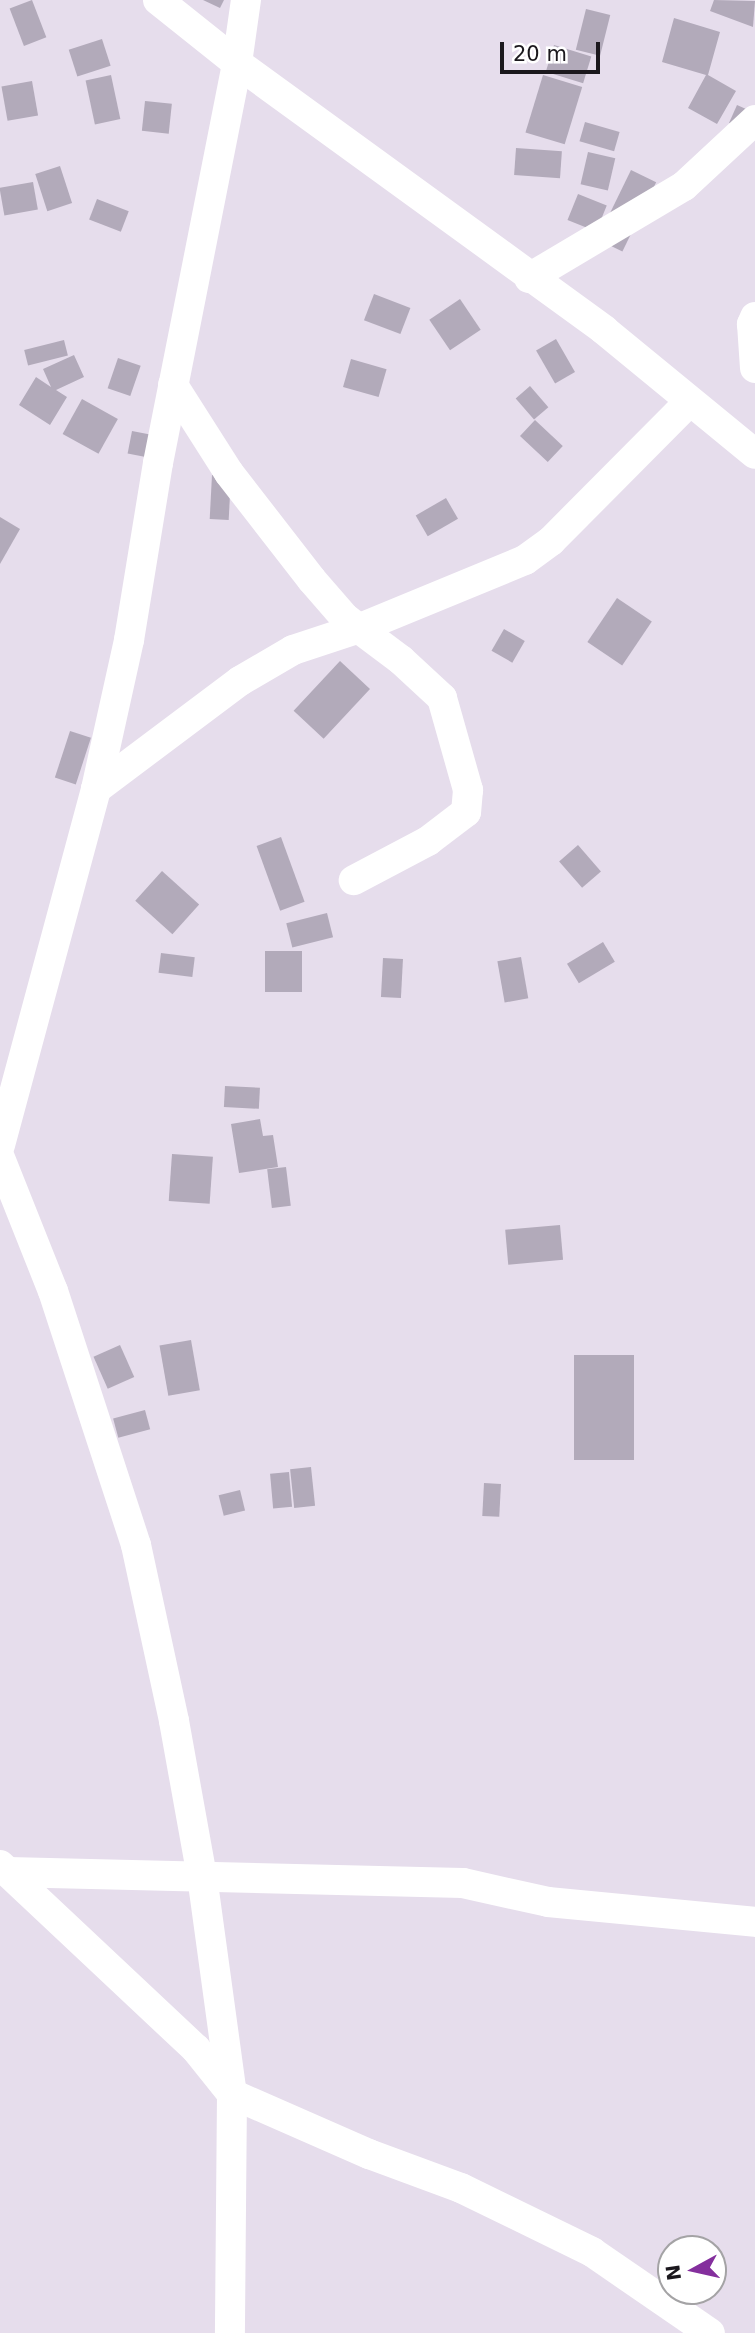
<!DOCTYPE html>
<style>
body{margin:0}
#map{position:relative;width:755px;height:2333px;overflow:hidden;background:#e6ddec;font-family:"DejaVu Sans",sans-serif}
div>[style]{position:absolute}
.building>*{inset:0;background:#b2aaba;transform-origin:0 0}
.minor>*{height:30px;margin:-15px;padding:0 15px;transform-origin:15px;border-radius:15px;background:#fff}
span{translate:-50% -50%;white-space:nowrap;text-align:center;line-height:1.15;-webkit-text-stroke:5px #fff;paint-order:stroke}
.north{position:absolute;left:657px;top:2235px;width:70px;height:70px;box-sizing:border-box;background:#fff;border:2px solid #a4a3a5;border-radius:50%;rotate:262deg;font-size:19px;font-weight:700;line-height:28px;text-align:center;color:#1b181d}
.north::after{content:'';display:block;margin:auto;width:24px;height:32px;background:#842f9d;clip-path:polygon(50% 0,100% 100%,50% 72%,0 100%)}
.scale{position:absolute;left:500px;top:42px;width:100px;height:32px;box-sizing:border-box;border:4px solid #1b181d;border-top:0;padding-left:9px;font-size:21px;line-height:24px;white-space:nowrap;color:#1b181d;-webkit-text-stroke:5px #fff;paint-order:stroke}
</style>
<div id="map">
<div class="building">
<i style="left:32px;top:0;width:40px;height:24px;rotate:69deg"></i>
<i style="clip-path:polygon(203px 0,224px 0,220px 8px)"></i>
<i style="clip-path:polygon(714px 0,755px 1px,753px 27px,710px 11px)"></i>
<i style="left:586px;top:9px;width:25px;height:42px;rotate:14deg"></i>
<i style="clip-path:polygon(674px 18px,720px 32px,708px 75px,736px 91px,717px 124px,688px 108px,706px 75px,662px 62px)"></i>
<i style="left:102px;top:39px;width:28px;height:35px;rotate:72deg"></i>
<i style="left:554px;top:45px;width:39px;height:28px;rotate:17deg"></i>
<i style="left:111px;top:75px;width:45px;height:26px;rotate:78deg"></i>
<i style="left:543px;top:75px;width:41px;height:60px;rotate:17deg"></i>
<i style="left:32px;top:81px;width:35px;height:31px;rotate:80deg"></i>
<i style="left:145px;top:101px;width:27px;height:30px;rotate:6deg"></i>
<i style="clip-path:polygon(737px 105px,755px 113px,752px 133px,729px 123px)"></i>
<i style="left:585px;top:122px;width:36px;height:20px;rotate:16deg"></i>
<i style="left:516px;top:148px;width:46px;height:27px;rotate:4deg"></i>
<i style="left:588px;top:152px;width:28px;height:33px;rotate:13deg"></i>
<i style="left:60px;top:166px;width:39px;height:26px;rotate:72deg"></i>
<i style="left:631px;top:170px;width:28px;height:77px;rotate:26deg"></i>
<i style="left:33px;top:182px;width:28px;height:34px;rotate:80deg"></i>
<i style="left:578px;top:194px;width:31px;height:28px;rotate:22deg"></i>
<i style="left:97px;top:199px;width:34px;height:22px;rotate:21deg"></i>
<i style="left:374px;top:294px;width:39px;height:28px;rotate:21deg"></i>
<i style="left:460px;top:299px;width:37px;height:37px;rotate:56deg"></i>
<i style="left:556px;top:339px;width:38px;height:23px;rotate:60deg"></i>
<i style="left:64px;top:340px;width:16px;height:41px;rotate:76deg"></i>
<i style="clip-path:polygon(74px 355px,84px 377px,56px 390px,67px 397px,50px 425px,19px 405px,36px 377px,51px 387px,43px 369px)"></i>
<i style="left:118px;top:358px;width:24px;height:32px;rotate:19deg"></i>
<i style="left:351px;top:359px;width:37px;height:29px;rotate:16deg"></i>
<i style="left:530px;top:386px;width:28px;height:19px;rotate:49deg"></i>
<i style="left:82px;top:399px;width:41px;height:40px;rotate:29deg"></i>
<i style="left:535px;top:420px;width:38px;height:22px;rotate:43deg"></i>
<i style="left:132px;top:431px;width:21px;height:23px;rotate:11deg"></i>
<i style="left:212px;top:475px;width:19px;height:44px;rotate:3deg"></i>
<i style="left:446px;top:498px;width:24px;height:35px;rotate:60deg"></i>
<i style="clip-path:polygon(0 517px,20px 529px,0 564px)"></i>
<i style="left:617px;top:598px;width:42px;height:53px;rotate:34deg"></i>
<i style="left:504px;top:629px;width:24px;height:25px;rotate:30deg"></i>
<i style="left:340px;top:661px;width:41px;height:68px;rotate:43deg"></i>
<i style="left:70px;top:731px;width:22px;height:49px;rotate:18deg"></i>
<i style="left:281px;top:837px;width:69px;height:26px;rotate:70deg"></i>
<i style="left:578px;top:845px;width:35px;height:25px;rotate:49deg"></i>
<i style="left:162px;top:871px;width:50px;height:40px;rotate:42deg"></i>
<i style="left:327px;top:913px;width:25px;height:42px;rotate:76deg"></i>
<i style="left:603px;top:942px;width:23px;height:42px;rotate:59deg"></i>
<i style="left:265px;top:951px;width:37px;height:41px"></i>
<i style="left:161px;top:953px;width:34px;height:20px;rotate:7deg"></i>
<i style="left:521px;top:957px;width:42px;height:24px;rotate:80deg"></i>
<i style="left:383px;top:958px;width:20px;height:39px;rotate:3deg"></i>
<i style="left:225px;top:1086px;width:35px;height:21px;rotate:3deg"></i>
<i style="clip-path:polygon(260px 1119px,263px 1136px,273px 1135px,278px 1167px,239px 1173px,231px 1124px)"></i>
<i style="left:172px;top:1154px;width:41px;height:47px;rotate:4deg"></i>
<i style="left:286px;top:1167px;width:39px;height:19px;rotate:83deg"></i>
<i style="left:560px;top:1225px;width:35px;height:55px;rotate:85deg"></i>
<i style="left:191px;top:1340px;width:51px;height:32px;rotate:80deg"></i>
<i style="left:120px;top:1345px;width:35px;height:29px;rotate:66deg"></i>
<i style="left:574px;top:1355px;width:60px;height:105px"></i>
<i style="left:145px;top:1410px;width:20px;height:33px;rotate:75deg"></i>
<i style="left:311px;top:1467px;width:39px;height:21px;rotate:84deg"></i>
<i style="left:289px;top:1472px;width:35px;height:19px;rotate:85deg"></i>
<i style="left:484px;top:1483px;width:17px;height:33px;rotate:3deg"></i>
<i style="left:240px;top:1490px;width:21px;height:22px;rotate:76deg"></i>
</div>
<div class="minor">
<i style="left:158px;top:0;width:101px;rotate:38.6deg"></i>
<i style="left:237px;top:63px;width:454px;rotate:36deg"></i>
<i style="left:604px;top:330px;width:195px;rotate:39.4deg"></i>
<i style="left:529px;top:278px;width:180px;rotate:-30.7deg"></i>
<i style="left:684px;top:186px;width:97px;rotate:-42.9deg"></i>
<i style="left:755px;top:317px;width:8px;rotate:113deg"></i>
<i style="left:752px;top:324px;width:44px;rotate:86.1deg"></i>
<i style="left:173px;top:385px;width:104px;rotate:57.5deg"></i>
<i style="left:229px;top:473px;width:135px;rotate:52.2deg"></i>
<i style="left:312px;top:580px;width:50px;rotate:49deg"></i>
<i style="left:345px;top:618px;width:70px;rotate:36.9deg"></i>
<i style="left:401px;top:660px;width:56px;rotate:42.8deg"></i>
<i style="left:442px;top:698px;width:96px;rotate:74.2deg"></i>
<i style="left:468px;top:790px;width:22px;rotate:95deg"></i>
<i style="left:466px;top:812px;width:48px;rotate:142.7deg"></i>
<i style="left:428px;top:841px;width:84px;rotate:152.2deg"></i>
<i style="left:96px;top:789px;width:180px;rotate:-36.9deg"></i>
<i style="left:240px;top:681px;width:61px;rotate:-30.3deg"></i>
<i style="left:293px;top:650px;width:71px;rotate:-18.2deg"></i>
<i style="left:360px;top:628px;width:178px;rotate:-22.4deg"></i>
<i style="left:525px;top:560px;width:32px;rotate:-36deg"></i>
<i style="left:551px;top:541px;width:197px;rotate:-45.2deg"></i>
<i style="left:0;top:1145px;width:369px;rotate:-74.9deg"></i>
<i style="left:96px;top:789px;width:153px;rotate:-77.5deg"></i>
<i style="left:129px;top:640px;width:179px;rotate:-80.7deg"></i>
<i style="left:158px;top:463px;width:408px;rotate:-78.8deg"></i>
<i style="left:237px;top:63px;width:64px;rotate:-81.9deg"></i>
<i style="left:0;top:1158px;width:143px;rotate:68.3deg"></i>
<i style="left:53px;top:1291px;width:267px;rotate:71.9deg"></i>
<i style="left:136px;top:1545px;width:180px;rotate:77.8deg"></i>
<i style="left:174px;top:1721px;width:158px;rotate:79.8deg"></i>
<i style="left:202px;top:1876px;width:220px;rotate:82.2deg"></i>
<i style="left:232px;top:2094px;width:239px;rotate:90.5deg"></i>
<i style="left:0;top:1865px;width:269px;rotate:43.2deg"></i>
<i style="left:196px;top:2049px;width:58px;rotate:51.3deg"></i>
<i style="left:232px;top:2094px;width:150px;rotate:23.7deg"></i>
<i style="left:369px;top:2154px;width:98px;rotate:20.3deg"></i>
<i style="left:461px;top:2188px;width:146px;rotate:26deg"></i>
<i style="left:592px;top:2252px;width:143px;rotate:34.5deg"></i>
<i style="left:8px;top:1872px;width:455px;rotate:1.4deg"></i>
<i style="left:463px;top:1883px;width:87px;rotate:12.6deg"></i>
<i style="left:548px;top:1902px;width:208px;rotate:5.5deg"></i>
</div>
<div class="north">N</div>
<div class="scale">20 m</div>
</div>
